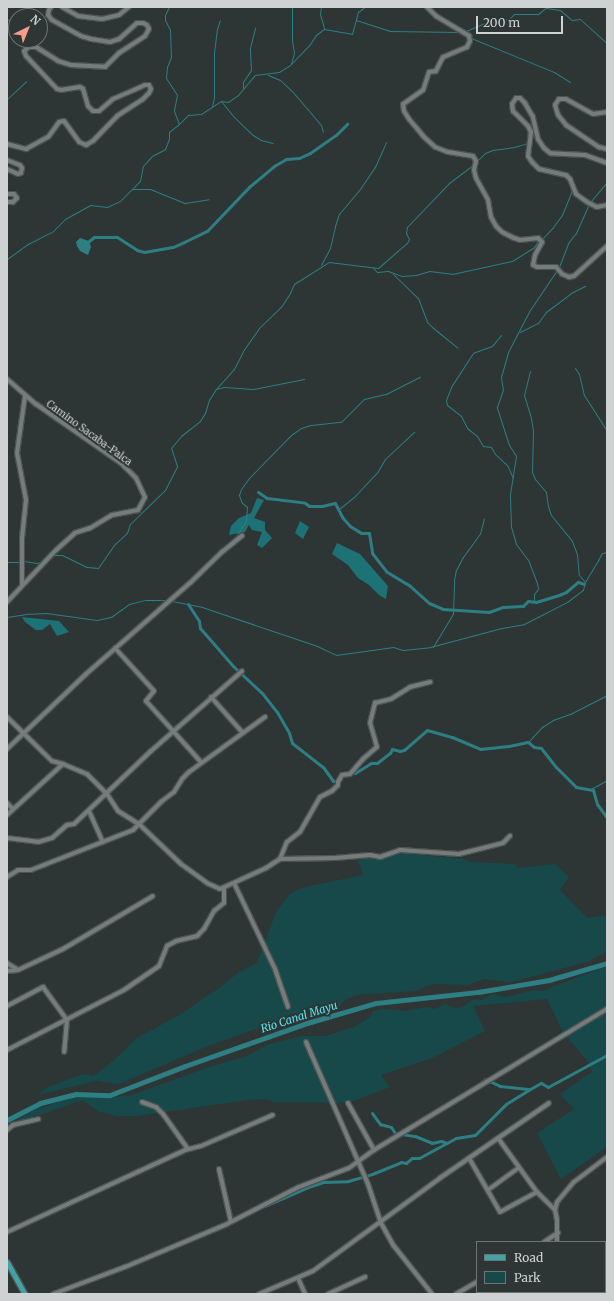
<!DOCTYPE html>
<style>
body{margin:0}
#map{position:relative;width:614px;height:1301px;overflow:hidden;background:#2e3535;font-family:Merriweather,serif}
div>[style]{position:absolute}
.green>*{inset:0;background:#17494a}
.forest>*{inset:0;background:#1c7275}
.water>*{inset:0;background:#2d7f83}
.stream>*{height:1px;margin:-0.5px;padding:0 0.5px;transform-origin:0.5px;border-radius:0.5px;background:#2d7f83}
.canal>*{height:3px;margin:-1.5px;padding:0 1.5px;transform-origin:1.5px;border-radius:1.5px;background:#2d7f83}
.river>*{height:5px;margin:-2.5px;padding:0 2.5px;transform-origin:2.5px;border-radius:2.5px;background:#2d7f83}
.roads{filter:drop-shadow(1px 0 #4d5353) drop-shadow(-1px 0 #4d5353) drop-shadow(0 1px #4d5353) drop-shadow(0 -1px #4d5353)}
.minor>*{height:4px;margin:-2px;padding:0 2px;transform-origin:2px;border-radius:2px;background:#747c7c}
.major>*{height:5px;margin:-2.5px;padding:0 2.5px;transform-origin:2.5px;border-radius:2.5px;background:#42a2a6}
span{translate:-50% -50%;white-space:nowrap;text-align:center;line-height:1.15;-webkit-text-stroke:4px #2e3535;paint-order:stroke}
.street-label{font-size:10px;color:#ced2d2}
.water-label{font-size:11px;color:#53edf3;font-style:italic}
.frame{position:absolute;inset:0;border:8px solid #ced2d2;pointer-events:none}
.legend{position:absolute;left:476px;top:1241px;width:130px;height:52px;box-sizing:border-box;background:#2e3535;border:1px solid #6e7474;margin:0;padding:5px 7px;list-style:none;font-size:12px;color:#ced2d2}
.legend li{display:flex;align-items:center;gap:8px;height:20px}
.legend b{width:20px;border:1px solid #6e7474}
.north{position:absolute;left:8px;top:8px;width:40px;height:40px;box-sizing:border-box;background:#2e3535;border:1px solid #6e7474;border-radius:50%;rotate:43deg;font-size:11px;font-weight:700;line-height:16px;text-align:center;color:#ced2d2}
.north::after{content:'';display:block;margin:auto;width:14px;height:18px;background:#f49d8b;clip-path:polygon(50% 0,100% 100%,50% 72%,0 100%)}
.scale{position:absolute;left:476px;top:16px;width:87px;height:18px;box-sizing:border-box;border:2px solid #ced2d2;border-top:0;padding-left:5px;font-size:12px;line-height:14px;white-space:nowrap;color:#ced2d2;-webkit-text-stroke:3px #2e3535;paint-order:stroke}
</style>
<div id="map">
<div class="green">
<i style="clip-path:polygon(400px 853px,463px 859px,469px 862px,515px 864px,518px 868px,555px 864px,569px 877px,560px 890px,587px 918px,607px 915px,607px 952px,587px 962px,511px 982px,484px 979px,468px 985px,433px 984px,415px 991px,356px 995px,345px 1000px,338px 1007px,314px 1009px,291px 1016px,208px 1046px,119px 1084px,96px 1081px,37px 1095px,48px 1087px,64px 1081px,83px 1074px,94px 1076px,112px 1062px,137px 1038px,181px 1014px,222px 986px,239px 972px,257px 963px,276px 912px,290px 894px,301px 888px,363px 875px,358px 860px,365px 858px,380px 859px)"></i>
<i style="clip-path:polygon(607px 966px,607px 1147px,561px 1179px,537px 1133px,574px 1109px,560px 1094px,592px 1072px,586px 1059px,563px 1032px,547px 999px,473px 1006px,485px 1031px,432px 1058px,381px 1075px,390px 1087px,348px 1103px,273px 1102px,264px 1099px,248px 1100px,137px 1116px,116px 1116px,100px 1112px,82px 1100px,17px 1123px,7px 1130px,7px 1125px,37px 1109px,76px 1097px,129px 1096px,209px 1067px,247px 1056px,270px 1044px,303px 1036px,326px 1036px,356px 1026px,370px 1017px,373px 1011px,385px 1009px,405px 1011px,426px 1007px,435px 1009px,445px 1004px,454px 1008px,463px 1007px,472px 1000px,482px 1000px,493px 994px,506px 997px,535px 990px,542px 991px)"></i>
</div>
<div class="forest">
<i style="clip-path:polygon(257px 498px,264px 500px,254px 518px,265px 522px,265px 530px,272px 538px,262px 548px,257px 545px,262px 532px,252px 530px,249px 525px,245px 532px,229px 535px,231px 526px,239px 518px,251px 513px)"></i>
<i style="clip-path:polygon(300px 521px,309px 527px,303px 539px,295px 533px)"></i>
<i style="clip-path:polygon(337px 543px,360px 554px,388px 586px,386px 599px,379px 595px,369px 585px,358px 578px,348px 565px,332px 554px)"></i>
<i style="clip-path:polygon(22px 617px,59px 621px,69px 632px,57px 636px,50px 624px,42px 630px,36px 630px,25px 622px)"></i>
</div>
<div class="water">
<i style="clip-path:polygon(80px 238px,89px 241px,91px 247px,88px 255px,80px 251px,77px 246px,76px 242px)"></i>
</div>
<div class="stream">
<i style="left:169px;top:7px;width:9px;rotate:117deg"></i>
<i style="left:165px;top:15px;width:5px;rotate:90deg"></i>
<i style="left:165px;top:20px;width:11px;rotate:63deg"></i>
<i style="left:170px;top:30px;width:27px;rotate:88deg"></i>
<i style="left:171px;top:57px;width:11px;rotate:112deg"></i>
<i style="left:167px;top:67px;width:11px;rotate:95deg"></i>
<i style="left:166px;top:78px;width:20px;rotate:57deg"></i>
<i style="left:177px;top:95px;width:16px;rotate:101deg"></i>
<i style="left:174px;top:111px;width:14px;rotate:69deg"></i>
<i style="left:321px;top:7px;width:7px;rotate:98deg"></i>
<i style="left:320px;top:14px;width:15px;rotate:74deg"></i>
<i style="left:546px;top:8px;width:14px;rotate:8deg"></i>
<i style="left:560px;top:10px;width:16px;rotate:40deg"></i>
<i style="left:572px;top:20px;width:8px;rotate:-7deg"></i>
<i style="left:580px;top:19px;width:36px;rotate:42deg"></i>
<i style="left:7px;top:20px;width:5px;rotate:-11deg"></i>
<i style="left:12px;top:19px;width:13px;rotate:-42deg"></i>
<i style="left:22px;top:10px;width:7px;rotate:-27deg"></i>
<i style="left:356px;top:20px;width:35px;rotate:18deg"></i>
<i style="left:389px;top:31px;width:70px;rotate:0.8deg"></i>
<i style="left:466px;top:31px;width:21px;rotate:-23deg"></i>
<i style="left:485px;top:23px;width:24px;rotate:-9deg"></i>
<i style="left:509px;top:19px;width:7px;rotate:-45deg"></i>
<i style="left:514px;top:14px;width:24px"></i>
<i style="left:538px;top:14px;width:11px;rotate:-38deg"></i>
<i style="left:471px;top:38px;width:90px;rotate:22.3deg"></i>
<i style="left:554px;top:72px;width:19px;rotate:32deg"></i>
<i style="left:291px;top:64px;width:11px;rotate:-75deg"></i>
<i style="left:294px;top:53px;width:13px;rotate:-99deg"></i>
<i style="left:292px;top:40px;width:33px;rotate:-90deg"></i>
<i style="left:268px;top:75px;width:13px;rotate:23deg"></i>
<i style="left:280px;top:80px;width:16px;rotate:43deg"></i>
<i style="left:292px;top:91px;width:45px;rotate:49.5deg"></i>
<i style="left:321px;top:125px;width:7px;rotate:74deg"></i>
<i style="left:243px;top:88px;width:6px;rotate:-90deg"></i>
<i style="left:243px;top:82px;width:14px;rotate:-56deg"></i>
<i style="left:251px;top:70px;width:22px;rotate:-93deg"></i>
<i style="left:250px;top:48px;width:21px;rotate:-76deg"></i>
<i style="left:7px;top:99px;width:26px;rotate:-43deg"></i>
<i style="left:221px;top:101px;width:19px;rotate:51deg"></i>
<i style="left:233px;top:116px;width:28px;rotate:44deg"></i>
<i style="left:253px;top:135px;width:9px;rotate:32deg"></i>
<i style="left:261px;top:140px;width:12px;rotate:14deg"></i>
<i style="left:212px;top:106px;width:8px;rotate:-76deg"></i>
<i style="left:214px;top:98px;width:45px;rotate:-90deg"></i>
<i style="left:214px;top:53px;width:24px;rotate:-83deg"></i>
<i style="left:217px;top:29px;width:9px;rotate:-72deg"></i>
<i style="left:478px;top:160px;width:10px;rotate:-45deg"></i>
<i style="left:485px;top:153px;width:9px;rotate:-21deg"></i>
<i style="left:493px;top:150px;width:21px;rotate:-8deg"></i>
<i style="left:514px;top:147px;width:15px;rotate:-16deg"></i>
<i style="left:133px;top:189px;width:17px"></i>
<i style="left:150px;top:189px;width:38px;rotate:22deg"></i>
<i style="left:185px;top:203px;width:24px;rotate:-9deg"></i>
<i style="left:591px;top:201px;width:25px;rotate:-50deg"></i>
<i style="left:542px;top:239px;width:16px;rotate:-47deg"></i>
<i style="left:553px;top:227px;width:15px;rotate:-53deg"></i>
<i style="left:562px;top:215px;width:27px;rotate:-68deg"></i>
<i style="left:7px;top:259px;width:24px;rotate:-36deg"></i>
<i style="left:26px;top:245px;width:30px;rotate:-27deg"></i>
<i style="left:53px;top:231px;width:17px;rotate:-45deg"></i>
<i style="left:65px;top:219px;width:29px;rotate:-29deg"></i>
<i style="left:90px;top:205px;width:17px;rotate:7deg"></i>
<i style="left:107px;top:207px;width:14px;rotate:-25deg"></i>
<i style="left:120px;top:201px;width:28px;rotate:-45deg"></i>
<i style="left:140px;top:181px;width:15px;rotate:-79deg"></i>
<i style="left:143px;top:166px;width:13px;rotate:-48deg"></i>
<i style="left:152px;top:156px;width:15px;rotate:-28deg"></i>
<i style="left:165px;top:149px;width:11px;rotate:-68deg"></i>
<i style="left:169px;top:139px;width:7px;rotate:-90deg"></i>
<i style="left:169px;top:132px;width:13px;rotate:-39deg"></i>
<i style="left:179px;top:124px;width:13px;rotate:-45deg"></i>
<i style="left:188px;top:115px;width:13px;rotate:-4deg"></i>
<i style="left:201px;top:114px;width:24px;rotate:-33deg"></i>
<i style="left:221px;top:101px;width:7px;rotate:8deg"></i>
<i style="left:228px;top:102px;width:12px;rotate:-35deg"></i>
<i style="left:238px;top:95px;width:26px;rotate:-50deg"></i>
<i style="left:255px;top:75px;width:24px;rotate:-7deg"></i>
<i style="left:279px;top:72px;width:13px;rotate:-32deg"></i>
<i style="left:290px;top:65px;width:29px;rotate:-46deg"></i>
<i style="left:310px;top:44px;width:11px;rotate:-56deg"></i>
<i style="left:316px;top:35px;width:10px;rotate:-37deg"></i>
<i style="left:324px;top:29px;width:28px;rotate:10deg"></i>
<i style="left:352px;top:34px;width:23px;rotate:-75deg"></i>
<i style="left:358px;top:12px;width:9px;rotate:-36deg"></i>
<i style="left:321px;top:265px;width:19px;rotate:-62deg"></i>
<i style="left:330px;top:248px;width:23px;rotate:-77deg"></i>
<i style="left:335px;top:226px;width:13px;rotate:-72deg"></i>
<i style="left:339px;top:214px;width:33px;rotate:-50deg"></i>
<i style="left:360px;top:189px;width:27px;rotate:-56deg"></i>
<i style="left:375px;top:167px;width:27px;rotate:-66deg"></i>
<i style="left:559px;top:267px;width:26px;rotate:-69deg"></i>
<i style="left:568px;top:243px;width:13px;rotate:-51deg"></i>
<i style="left:576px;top:233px;width:32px;rotate:-66deg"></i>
<i style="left:373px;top:268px;width:6px;rotate:45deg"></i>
<i style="left:377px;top:272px;width:11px;rotate:-5deg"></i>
<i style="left:388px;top:271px;width:15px;rotate:20deg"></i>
<i style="left:402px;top:276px;width:14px;rotate:-4deg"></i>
<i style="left:416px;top:275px;width:14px;rotate:-17deg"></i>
<i style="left:429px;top:271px;width:23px;rotate:7deg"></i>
<i style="left:452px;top:274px;width:61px;rotate:-12.2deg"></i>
<i style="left:512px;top:261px;width:26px;rotate:-32deg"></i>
<i style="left:534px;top:247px;width:7px;rotate:-56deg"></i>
<i style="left:393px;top:274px;width:35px;rotate:44deg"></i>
<i style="left:418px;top:298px;width:26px;rotate:69deg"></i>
<i style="left:427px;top:322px;width:7px;rotate:45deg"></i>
<i style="left:432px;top:327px;width:33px;rotate:39deg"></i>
<i style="left:520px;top:332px;width:20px;rotate:-27deg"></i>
<i style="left:538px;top:323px;width:14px;rotate:-54deg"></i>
<i style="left:546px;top:312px;width:31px;rotate:-37deg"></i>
<i style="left:571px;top:293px;width:16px;rotate:-27deg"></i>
<i style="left:501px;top:335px;width:14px;rotate:129deg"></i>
<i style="left:492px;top:346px;width:20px;rotate:160deg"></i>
<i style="left:473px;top:353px;width:38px;rotate:123deg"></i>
<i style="left:452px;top:385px;width:16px;rotate:112deg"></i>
<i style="left:446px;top:400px;width:5px;rotate:79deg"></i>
<i style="left:447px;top:405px;width:18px;rotate:38deg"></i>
<i style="left:461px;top:416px;width:13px;rotate:63deg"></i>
<i style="left:467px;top:428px;width:13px;rotate:39deg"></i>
<i style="left:477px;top:436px;width:12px;rotate:59deg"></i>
<i style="left:483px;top:446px;width:8px;rotate:7deg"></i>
<i style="left:491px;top:447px;width:8px;rotate:60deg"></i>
<i style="left:495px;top:454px;width:16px;rotate:43deg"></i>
<i style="left:507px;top:465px;width:14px;rotate:65deg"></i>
<i style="left:575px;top:368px;width:7px;rotate:56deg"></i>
<i style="left:579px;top:374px;width:22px;rotate:77deg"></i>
<i style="left:584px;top:395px;width:43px;rotate:57.4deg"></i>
<i style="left:530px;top:371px;width:25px;rotate:104deg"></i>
<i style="left:524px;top:395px;width:24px;rotate:73deg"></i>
<i style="left:531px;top:418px;width:13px;rotate:81deg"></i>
<i style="left:533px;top:431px;width:41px;rotate:91.4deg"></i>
<i style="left:532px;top:472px;width:8px;rotate:67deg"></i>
<i style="left:535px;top:479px;width:17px;rotate:50deg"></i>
<i style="left:546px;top:492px;width:14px;rotate:82deg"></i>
<i style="left:548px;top:506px;width:9px;rotate:72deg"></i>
<i style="left:551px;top:515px;width:33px;rotate:51deg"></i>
<i style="left:572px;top:541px;width:14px;rotate:69deg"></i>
<i style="left:577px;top:554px;width:21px;rotate:85deg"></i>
<i style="left:579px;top:575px;width:9px;rotate:49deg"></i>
<i style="left:216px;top:389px;width:8px;rotate:-14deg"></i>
<i style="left:224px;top:387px;width:29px;rotate:4deg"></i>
<i style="left:253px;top:389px;width:52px;rotate:-11.1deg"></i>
<i style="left:339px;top:509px;width:21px;rotate:-39deg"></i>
<i style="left:355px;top:496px;width:34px;rotate:-47deg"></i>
<i style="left:378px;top:471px;width:14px;rotate:-60deg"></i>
<i style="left:385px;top:459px;width:40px;rotate:-43deg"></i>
<i style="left:233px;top:541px;width:24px;rotate:-57deg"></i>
<i style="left:246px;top:521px;width:14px;rotate:-86deg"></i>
<i style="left:247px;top:507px;width:6px;rotate:-141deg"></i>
<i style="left:242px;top:503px;width:9px;rotate:-111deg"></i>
<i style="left:239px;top:495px;width:6px;rotate:-72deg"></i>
<i style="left:241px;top:489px;width:14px;rotate:-54deg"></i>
<i style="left:249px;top:478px;width:60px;rotate:-45.7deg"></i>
<i style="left:291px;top:435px;width:12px;rotate:-35deg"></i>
<i style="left:301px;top:428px;width:10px;rotate:-17deg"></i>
<i style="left:311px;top:425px;width:30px;rotate:-6deg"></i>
<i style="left:341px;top:422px;width:33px;rotate:-45deg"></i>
<i style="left:364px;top:399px;width:23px;rotate:-13deg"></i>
<i style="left:386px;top:394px;width:38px;rotate:-27deg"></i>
<i style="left:54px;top:555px;width:8px"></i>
<i style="left:62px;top:555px;width:28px;rotate:26deg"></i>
<i style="left:87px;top:567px;width:11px;rotate:5deg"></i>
<i style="left:98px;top:568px;width:28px;rotate:-55deg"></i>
<i style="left:114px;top:545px;width:18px;rotate:-43deg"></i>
<i style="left:127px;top:533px;width:9px;rotate:-72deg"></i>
<i style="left:130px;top:524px;width:49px;rotate:-44.2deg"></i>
<i style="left:165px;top:490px;width:27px;rotate:-63deg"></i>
<i style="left:177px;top:466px;width:19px;rotate:-108deg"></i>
<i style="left:171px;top:448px;width:16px;rotate:-50deg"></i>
<i style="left:181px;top:436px;width:24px;rotate:-38deg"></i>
<i style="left:200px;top:421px;width:9px;rotate:-58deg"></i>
<i style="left:205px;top:413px;width:14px;rotate:-73deg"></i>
<i style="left:209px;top:400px;width:13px;rotate:-58deg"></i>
<i style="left:216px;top:389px;width:27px;rotate:-48deg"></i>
<i style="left:234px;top:369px;width:20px;rotate:-63deg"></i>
<i style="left:243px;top:351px;width:29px;rotate:-55deg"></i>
<i style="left:260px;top:327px;width:29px;rotate:-44deg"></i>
<i style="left:281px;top:307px;width:17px;rotate:-57deg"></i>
<i style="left:290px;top:293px;width:10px;rotate:-66deg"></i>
<i style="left:294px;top:284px;width:41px;rotate:-32.2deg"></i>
<i style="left:329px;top:262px;width:49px;rotate:7deg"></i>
<i style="left:378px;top:268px;width:38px;rotate:-41deg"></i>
<i style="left:407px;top:243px;width:4px;rotate:-63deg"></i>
<i style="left:409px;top:239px;width:7px;rotate:-117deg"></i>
<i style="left:406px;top:233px;width:6px;rotate:-81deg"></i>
<i style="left:407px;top:227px;width:61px;rotate:-46.3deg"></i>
<i style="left:449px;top:183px;width:31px;rotate:-37deg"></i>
<i style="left:24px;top:561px;width:13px;rotate:9deg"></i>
<i style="left:37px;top:563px;width:6px;rotate:-18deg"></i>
<i style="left:7px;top:562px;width:14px"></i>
<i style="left:172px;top:601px;width:31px;rotate:11deg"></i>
<i style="left:202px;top:607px;width:121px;rotate:18.7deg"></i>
<i style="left:317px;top:646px;width:21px;rotate:25deg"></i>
<i style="left:336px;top:655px;width:58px;rotate:-8deg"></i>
<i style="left:393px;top:647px;width:10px;rotate:17deg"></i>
<i style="left:403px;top:650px;width:27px;rotate:-6deg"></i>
<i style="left:430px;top:647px;width:74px;rotate:-14.8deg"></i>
<i style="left:502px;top:628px;width:22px;rotate:-10deg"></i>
<i style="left:524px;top:624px;width:48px;rotate:-27.1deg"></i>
<i style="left:567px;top:602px;width:20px;rotate:-37deg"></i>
<i style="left:583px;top:590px;width:8px;rotate:-76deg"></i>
<i style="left:585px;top:582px;width:26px;rotate:-59deg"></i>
<i style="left:598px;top:560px;width:8px;rotate:-60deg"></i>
<i style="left:602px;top:553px;width:5px;rotate:-11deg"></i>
<i style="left:534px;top:602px;width:8px;rotate:-90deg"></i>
<i style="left:534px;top:594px;width:6px;rotate:-51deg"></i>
<i style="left:538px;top:589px;width:6px;rotate:-99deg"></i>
<i style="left:537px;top:583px;width:25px;rotate:-111deg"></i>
<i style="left:528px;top:560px;width:20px;rotate:-127deg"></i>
<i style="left:516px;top:544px;width:19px;rotate:-106deg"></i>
<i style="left:511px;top:526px;width:32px;rotate:-92deg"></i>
<i style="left:510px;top:494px;width:38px;rotate:-81deg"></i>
<i style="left:516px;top:456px;width:13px;rotate:-122deg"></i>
<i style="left:509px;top:445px;width:40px;rotate:-108deg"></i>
<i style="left:497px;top:407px;width:18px;rotate:-71deg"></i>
<i style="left:503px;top:390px;width:13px;rotate:-99deg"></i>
<i style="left:501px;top:377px;width:26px;rotate:-74deg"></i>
<i style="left:508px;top:352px;width:47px;rotate:-62.4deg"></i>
<i style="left:530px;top:310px;width:48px;rotate:-56deg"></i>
<i style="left:7px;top:617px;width:18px;rotate:-9deg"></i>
<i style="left:25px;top:614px;width:21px;rotate:-3deg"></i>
<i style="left:46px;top:613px;width:51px;rotate:7.8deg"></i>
<i style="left:97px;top:620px;width:14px;rotate:-12deg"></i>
<i style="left:111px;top:617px;width:22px;rotate:-36deg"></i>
<i style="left:129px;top:604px;width:16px;rotate:-14deg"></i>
<i style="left:145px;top:600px;width:22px"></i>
<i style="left:433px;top:647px;width:39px;rotate:-59deg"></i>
<i style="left:453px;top:614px;width:34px;rotate:-88deg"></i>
<i style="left:454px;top:580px;width:10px;rotate:-79deg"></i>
<i style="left:456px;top:570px;width:15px;rotate:-62deg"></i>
<i style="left:463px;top:557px;width:29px;rotate:-54deg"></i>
<i style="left:480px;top:534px;width:16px;rotate:-76deg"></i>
<i style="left:528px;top:742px;width:21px;rotate:-47deg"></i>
<i style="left:542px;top:727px;width:13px;rotate:-32deg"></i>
<i style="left:553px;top:720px;width:20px;rotate:-20deg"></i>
<i style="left:572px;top:713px;width:39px;rotate:-27deg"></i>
<i style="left:591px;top:789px;width:18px;rotate:-29deg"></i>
<i style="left:605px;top:1287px;width:2px;rotate:-27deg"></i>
<i style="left:592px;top:1294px;width:4px;rotate:-34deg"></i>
</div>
<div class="canal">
<i style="left:89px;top:241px;width:6px;rotate:-39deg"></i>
<i style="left:94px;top:237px;width:23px"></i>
<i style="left:117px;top:237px;width:24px;rotate:33deg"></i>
<i style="left:137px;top:250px;width:7px;rotate:16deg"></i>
<i style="left:144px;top:252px;width:29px;rotate:-10deg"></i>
<i style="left:173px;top:247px;width:12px;rotate:-24deg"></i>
<i style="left:184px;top:242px;width:25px;rotate:-26deg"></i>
<i style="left:207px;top:231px;width:61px;rotate:-46.3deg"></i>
<i style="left:249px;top:187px;width:33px;rotate:-40deg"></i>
<i style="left:274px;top:166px;width:14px;rotate:-30deg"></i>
<i style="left:286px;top:159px;width:13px;rotate:-4deg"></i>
<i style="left:299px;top:158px;width:12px;rotate:-24deg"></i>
<i style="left:310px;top:153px;width:32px;rotate:-35deg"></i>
<i style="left:336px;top:135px;width:16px;rotate:-45deg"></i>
<i style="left:258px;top:492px;width:11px;rotate:34deg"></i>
<i style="left:267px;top:498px;width:38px;rotate:7deg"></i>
<i style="left:305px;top:503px;width:5px;rotate:37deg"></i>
<i style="left:309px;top:506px;width:13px"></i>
<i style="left:322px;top:506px;width:13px;rotate:-13deg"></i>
<i style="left:335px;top:503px;width:16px;rotate:63deg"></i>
<i style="left:342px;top:517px;width:12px;rotate:48deg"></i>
<i style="left:350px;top:526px;width:13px;rotate:32deg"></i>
<i style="left:361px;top:533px;width:8px"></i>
<i style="left:369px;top:533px;width:20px;rotate:81deg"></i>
<i style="left:372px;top:553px;width:24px;rotate:52deg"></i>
<i style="left:387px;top:572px;width:27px;rotate:31deg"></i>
<i style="left:410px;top:586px;width:25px;rotate:42deg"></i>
<i style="left:429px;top:603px;width:15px;rotate:23deg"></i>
<i style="left:443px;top:609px;width:46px;rotate:3.7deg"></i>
<i style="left:489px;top:612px;width:15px;rotate:-20deg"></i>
<i style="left:503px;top:607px;width:20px;rotate:-3deg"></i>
<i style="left:523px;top:606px;width:7px;rotate:-45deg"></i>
<i style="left:528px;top:601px;width:8px;rotate:7deg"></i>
<i style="left:536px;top:602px;width:24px;rotate:-17deg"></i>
<i style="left:559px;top:595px;width:8px;rotate:-23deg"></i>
<i style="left:566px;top:592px;width:16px;rotate:-40deg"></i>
<i style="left:578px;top:582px;width:6px;rotate:18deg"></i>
<i style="left:188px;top:604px;width:20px;rotate:57deg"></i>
<i style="left:199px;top:621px;width:7px;rotate:82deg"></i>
<i style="left:200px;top:628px;width:50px;rotate:49deg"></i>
<i style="left:233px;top:666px;width:40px;rotate:43deg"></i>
<i style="left:262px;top:693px;width:24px;rotate:52deg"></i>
<i style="left:277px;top:712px;width:24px;rotate:60deg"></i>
<i style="left:289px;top:733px;width:10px;rotate:73deg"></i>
<i style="left:292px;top:743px;width:39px;rotate:38deg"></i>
<i style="left:323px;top:767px;width:17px;rotate:54deg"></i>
<i style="left:333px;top:781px;width:4px"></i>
<i style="left:349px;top:772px;width:6px;rotate:9deg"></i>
<i style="left:355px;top:773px;width:19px;rotate:-32deg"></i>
<i style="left:371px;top:763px;width:6px"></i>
<i style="left:377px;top:763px;width:16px;rotate:-38deg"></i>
<i style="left:390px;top:753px;width:4px;rotate:-63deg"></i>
<i style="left:392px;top:749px;width:8px;rotate:14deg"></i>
<i style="left:400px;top:751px;width:4px;rotate:-14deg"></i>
<i style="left:404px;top:750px;width:30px;rotate:-41deg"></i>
<i style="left:427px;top:730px;width:26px;rotate:16deg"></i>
<i style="left:452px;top:737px;width:30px;rotate:23deg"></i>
<i style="left:480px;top:749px;width:29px;rotate:-6deg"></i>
<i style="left:509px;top:746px;width:19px;rotate:-12deg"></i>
<i style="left:528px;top:742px;width:8px;rotate:40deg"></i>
<i style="left:534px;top:747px;width:7px;rotate:8deg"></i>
<i style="left:541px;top:748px;width:24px;rotate:52deg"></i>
<i style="left:556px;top:767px;width:28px;rotate:45deg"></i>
<i style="left:576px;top:787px;width:17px;rotate:10deg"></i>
<i style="left:593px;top:790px;width:15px;rotate:74deg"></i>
<i style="left:597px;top:804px;width:17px;rotate:54deg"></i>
<i style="left:485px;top:1079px;width:17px;rotate:25deg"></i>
<i style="left:500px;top:1086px;width:30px;rotate:6deg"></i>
<i style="left:372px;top:1113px;width:14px;rotate:54deg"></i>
<i style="left:380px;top:1124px;width:11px;rotate:15deg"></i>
<i style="left:391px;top:1127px;width:7px;rotate:56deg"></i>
<i style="left:395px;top:1133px;width:20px;rotate:9deg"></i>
<i style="left:415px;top:1136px;width:18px;rotate:22deg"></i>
<i style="left:432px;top:1143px;width:9px;rotate:-13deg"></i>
<i style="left:441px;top:1141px;width:6px;rotate:18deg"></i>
<i style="left:265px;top:1206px;width:47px;rotate:-23.8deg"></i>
<i style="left:308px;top:1187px;width:16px;rotate:-18deg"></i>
<i style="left:323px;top:1182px;width:25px;rotate:-2deg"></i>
<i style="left:348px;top:1181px;width:25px;rotate:-16deg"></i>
<i style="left:372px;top:1174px;width:31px;rotate:-22deg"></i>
<i style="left:401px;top:1162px;width:5px;rotate:11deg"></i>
<i style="left:406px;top:1163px;width:8px;rotate:-40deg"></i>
<i style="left:412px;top:1158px;width:7px"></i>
<i style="left:419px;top:1158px;width:42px;rotate:-28.4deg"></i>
<i style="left:456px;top:1138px;width:19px;rotate:-9deg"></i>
<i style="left:475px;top:1135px;width:44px;rotate:-45deg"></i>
<i style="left:506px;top:1104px;width:28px;rotate:-32deg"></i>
<i style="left:530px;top:1089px;width:13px;rotate:-29deg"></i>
<i style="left:541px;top:1083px;width:8px;rotate:30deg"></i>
<i style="left:548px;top:1087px;width:67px;rotate:-28.5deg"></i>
</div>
<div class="river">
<i style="left:7px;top:1120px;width:37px;rotate:-27deg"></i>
<i style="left:40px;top:1103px;width:37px;rotate:-14deg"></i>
<i style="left:76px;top:1094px;width:34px;rotate:2deg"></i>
<i style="left:110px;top:1095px;width:80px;rotate:-21.1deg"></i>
<i style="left:185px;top:1066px;width:129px;rotate:-19.4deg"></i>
<i style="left:307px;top:1023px;width:72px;rotate:-16.2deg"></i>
<i style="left:376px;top:1003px;width:103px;rotate:-6.2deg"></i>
<i style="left:478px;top:992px;width:72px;rotate:-9.6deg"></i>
<i style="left:549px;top:980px;width:60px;rotate:-16.3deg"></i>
</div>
<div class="roads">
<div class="minor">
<i style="left:62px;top:7px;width:18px;rotate:29deg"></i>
<i style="left:78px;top:16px;width:24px;rotate:7deg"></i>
<i style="left:102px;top:19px;width:17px;rotate:-13deg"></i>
<i style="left:119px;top:15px;width:13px;rotate:-39deg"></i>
<i style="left:427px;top:7px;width:13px;rotate:45deg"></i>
<i style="left:436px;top:16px;width:39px;rotate:31deg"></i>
<i style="left:469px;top:36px;width:5px;rotate:79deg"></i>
<i style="left:470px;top:41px;width:7px;rotate:117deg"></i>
<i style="left:467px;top:47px;width:26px;rotate:157deg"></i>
<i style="left:443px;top:57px;width:16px;rotate:117deg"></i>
<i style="left:436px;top:71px;width:7px;rotate:172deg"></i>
<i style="left:429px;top:72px;width:19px;rotate:108deg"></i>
<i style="left:423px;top:90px;width:24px;rotate:145deg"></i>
<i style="left:403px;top:104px;width:7px;rotate:82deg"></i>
<i style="left:404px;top:111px;width:9px;rotate:58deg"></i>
<i style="left:409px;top:119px;width:23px;rotate:50deg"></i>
<i style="left:424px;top:137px;width:15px;rotate:42deg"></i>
<i style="left:435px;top:147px;width:14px;rotate:21deg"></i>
<i style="left:448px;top:152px;width:25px;rotate:9deg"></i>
<i style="left:473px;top:156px;width:6px;rotate:59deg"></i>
<i style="left:476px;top:161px;width:9px;rotate:103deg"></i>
<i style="left:474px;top:170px;width:8px;rotate:76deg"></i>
<i style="left:476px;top:178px;width:25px;rotate:61deg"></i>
<i style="left:488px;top:200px;width:17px;rotate:80deg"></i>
<i style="left:491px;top:217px;width:10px;rotate:61deg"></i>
<i style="left:496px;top:226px;width:8px;rotate:45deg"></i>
<i style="left:502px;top:232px;width:13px;rotate:27deg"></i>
<i style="left:514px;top:238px;width:6px;rotate:18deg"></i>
<i style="left:520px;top:240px;width:18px;rotate:-6deg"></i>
<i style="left:538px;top:238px;width:6px;rotate:45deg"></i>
<i style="left:542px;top:242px;width:15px;rotate:118deg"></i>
<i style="left:535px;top:255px;width:10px;rotate:101deg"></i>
<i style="left:533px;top:265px;width:4px;rotate:27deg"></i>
<i style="left:537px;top:267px;width:19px"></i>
<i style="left:556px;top:267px;width:9px;rotate:49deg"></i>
<i style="left:562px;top:274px;width:8px;rotate:23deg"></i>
<i style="left:569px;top:277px;width:5px;rotate:-11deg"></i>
<i style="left:574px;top:276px;width:45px;rotate:-42.3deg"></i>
<i style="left:607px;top:112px;width:14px;rotate:172deg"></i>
<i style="left:593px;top:114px;width:31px;rotate:-151deg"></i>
<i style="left:566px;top:99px;width:7px;rotate:180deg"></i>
<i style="left:559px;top:99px;width:7px;rotate:124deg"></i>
<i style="left:555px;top:105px;width:10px;rotate:73deg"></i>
<i style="left:558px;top:115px;width:13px;rotate:51deg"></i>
<i style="left:566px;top:125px;width:40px;rotate:34deg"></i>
<i style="left:599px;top:147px;width:8px;rotate:14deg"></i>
<i style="left:7px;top:144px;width:20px;rotate:15deg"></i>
<i style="left:26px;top:149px;width:26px;rotate:-29deg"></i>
<i style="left:49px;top:136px;width:17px;rotate:-54deg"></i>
<i style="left:59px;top:122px;width:5px;rotate:-11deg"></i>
<i style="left:64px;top:121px;width:26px;rotate:54deg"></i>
<i style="left:79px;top:142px;width:8px;rotate:23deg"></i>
<i style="left:86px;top:145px;width:8px;rotate:-30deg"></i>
<i style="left:93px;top:141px;width:35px;rotate:-46deg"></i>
<i style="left:117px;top:116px;width:30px;rotate:-33deg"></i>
<i style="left:142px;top:100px;width:10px;rotate:-45deg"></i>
<i style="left:149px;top:93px;width:4px;rotate:-63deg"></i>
<i style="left:151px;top:89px;width:4px;rotate:-117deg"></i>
<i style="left:149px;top:85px;width:4px;rotate:180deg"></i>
<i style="left:145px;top:85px;width:12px;rotate:156deg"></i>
<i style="left:134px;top:90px;width:23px;rotate:157deg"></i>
<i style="left:113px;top:99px;width:18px;rotate:139deg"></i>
<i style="left:99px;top:111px;width:6px;rotate:180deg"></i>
<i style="left:93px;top:111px;width:7px;rotate:-135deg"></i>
<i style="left:88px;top:106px;width:18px;rotate:-106deg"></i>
<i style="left:83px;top:89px;width:4px;rotate:-146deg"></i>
<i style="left:80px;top:87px;width:18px;rotate:171deg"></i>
<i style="left:62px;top:90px;width:5px;rotate:-169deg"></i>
<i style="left:57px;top:89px;width:45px;rotate:-133.2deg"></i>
<i style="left:26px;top:56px;width:5px;rotate:-112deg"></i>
<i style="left:24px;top:51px;width:6px;rotate:-39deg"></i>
<i style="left:29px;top:47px;width:7px"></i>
<i style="left:36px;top:47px;width:26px;rotate:32deg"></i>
<i style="left:58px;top:61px;width:14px;rotate:17deg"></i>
<i style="left:71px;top:65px;width:34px;rotate:3deg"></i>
<i style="left:105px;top:67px;width:20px;rotate:-45deg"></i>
<i style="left:119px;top:53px;width:31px;rotate:-33deg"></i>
<i style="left:145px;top:36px;width:8px;rotate:-60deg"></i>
<i style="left:149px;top:29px;width:4px;rotate:-117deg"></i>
<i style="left:147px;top:25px;width:4px;rotate:-153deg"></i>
<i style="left:143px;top:23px;width:6px;rotate:180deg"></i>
<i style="left:137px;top:23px;width:24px;rotate:138deg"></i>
<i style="left:119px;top:39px;width:9px;rotate:162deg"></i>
<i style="left:110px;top:42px;width:19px;rotate:-171deg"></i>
<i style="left:91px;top:39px;width:10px;rotate:-163deg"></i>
<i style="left:81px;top:36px;width:33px;rotate:-151deg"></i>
<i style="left:52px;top:20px;width:6px;rotate:-129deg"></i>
<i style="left:48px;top:15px;width:5px;rotate:-79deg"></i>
<i style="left:49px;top:10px;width:4px;rotate:-56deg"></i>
<i style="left:7px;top:160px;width:14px;rotate:21deg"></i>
<i style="left:20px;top:165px;width:4px;rotate:56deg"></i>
<i style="left:22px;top:168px;width:5px;rotate:101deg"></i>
<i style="left:21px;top:173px;width:3px;rotate:162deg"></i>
<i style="left:18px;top:174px;width:12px;rotate:-156deg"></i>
<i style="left:607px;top:163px;width:23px;rotate:-160deg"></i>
<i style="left:585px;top:155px;width:35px;rotate:-177deg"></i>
<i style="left:550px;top:153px;width:8px;rotate:-140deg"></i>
<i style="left:544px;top:148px;width:11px;rotate:-124deg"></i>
<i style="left:538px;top:139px;width:23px;rotate:-103deg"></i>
<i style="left:533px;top:117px;width:16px;rotate:-120deg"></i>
<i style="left:525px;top:103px;width:7px;rotate:-135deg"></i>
<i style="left:520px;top:98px;width:4px;rotate:180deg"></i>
<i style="left:516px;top:98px;width:7px;rotate:124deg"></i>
<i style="left:512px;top:104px;width:7px;rotate:82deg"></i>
<i style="left:513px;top:111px;width:21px;rotate:45deg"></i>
<i style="left:528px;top:126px;width:7px;rotate:63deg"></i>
<i style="left:531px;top:132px;width:24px;rotate:97deg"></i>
<i style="left:528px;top:156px;width:7px;rotate:56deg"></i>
<i style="left:532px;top:162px;width:10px;rotate:45deg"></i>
<i style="left:539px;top:169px;width:28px;rotate:13deg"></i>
<i style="left:566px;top:175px;width:6px;rotate:45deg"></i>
<i style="left:570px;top:179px;width:16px;rotate:68deg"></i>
<i style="left:576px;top:194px;width:14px;rotate:36deg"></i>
<i style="left:587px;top:202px;width:11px;rotate:27deg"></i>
<i style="left:597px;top:207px;width:10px;rotate:-11deg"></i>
<i style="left:7px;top:194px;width:7px"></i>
<i style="left:14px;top:194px;width:5px;rotate:53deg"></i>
<i style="left:17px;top:198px;width:6px;rotate:135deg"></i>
<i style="left:13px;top:202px;width:6px;rotate:180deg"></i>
<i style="left:7px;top:379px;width:38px;rotate:41deg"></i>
<i style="left:36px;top:404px;width:103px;rotate:34.8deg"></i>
<i style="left:121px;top:463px;width:21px;rotate:45deg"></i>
<i style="left:136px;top:478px;width:21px;rotate:65deg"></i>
<i style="left:145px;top:497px;width:15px;rotate:118deg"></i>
<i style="left:138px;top:510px;width:26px;rotate:169deg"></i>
<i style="left:112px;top:515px;width:26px;rotate:149deg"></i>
<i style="left:90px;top:528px;width:16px;rotate:162deg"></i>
<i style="left:75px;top:533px;width:25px;rotate:138deg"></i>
<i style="left:56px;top:550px;width:71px;rotate:133.3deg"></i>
<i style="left:22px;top:585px;width:47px;rotate:-90deg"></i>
<i style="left:22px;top:538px;width:38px;rotate:-84deg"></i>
<i style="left:26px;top:500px;width:48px;rotate:-100.8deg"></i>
<i style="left:17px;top:453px;width:58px;rotate:-82deg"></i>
<i style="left:115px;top:648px;width:58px;rotate:47.8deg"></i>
<i style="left:154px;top:691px;width:13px;rotate:129deg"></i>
<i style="left:146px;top:701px;width:82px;rotate:48deg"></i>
<i style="left:211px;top:697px;width:48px;rotate:48.4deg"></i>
<i style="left:7px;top:717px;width:63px;rotate:44.4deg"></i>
<i style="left:52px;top:761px;width:11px;rotate:15deg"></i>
<i style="left:63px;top:764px;width:26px;rotate:23deg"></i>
<i style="left:87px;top:774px;width:28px;rotate:45deg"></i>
<i style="left:107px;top:794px;width:20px;rotate:57deg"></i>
<i style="left:118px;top:811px;width:25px;rotate:32deg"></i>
<i style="left:139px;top:824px;width:58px;rotate:43.6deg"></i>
<i style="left:181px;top:864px;width:34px;rotate:36deg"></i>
<i style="left:209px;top:884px;width:12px;rotate:24deg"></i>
<i style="left:220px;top:889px;width:51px;rotate:-24.5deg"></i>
<i style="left:266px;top:868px;width:17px;rotate:-33deg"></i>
<i style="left:280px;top:859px;width:18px;rotate:-68deg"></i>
<i style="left:287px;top:842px;width:16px;rotate:-38deg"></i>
<i style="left:300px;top:832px;width:40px;rotate:-60.3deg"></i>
<i style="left:320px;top:797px;width:13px;rotate:-27deg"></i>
<i style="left:332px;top:791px;width:8px;rotate:-45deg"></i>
<i style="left:338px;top:785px;width:3px;rotate:-90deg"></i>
<i style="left:338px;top:782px;width:8px;rotate:-60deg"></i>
<i style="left:342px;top:775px;width:8px;rotate:-7deg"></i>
<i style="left:350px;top:774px;width:20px;rotate:-49deg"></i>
<i style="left:363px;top:759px;width:18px;rotate:-41deg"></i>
<i style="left:377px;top:747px;width:25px;rotate:-106deg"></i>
<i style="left:370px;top:723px;width:21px;rotate:-76deg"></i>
<i style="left:375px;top:703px;width:16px;rotate:-14deg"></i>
<i style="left:391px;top:699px;width:22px;rotate:-32deg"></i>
<i style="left:410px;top:687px;width:21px;rotate:-14deg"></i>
<i style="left:7px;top:749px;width:109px;rotate:-43.5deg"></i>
<i style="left:86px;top:674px;width:138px;rotate:-41.2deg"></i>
<i style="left:190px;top:583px;width:45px;rotate:-44.1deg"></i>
<i style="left:222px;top:552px;width:26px;rotate:-39deg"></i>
<i style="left:7px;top:803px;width:8px;rotate:45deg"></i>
<i style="left:89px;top:811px;width:34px;rotate:66deg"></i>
<i style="left:7px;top:815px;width:76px;rotate:-42.3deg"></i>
<i style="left:7px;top:838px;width:31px;rotate:7deg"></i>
<i style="left:38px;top:842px;width:15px;rotate:-16deg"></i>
<i style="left:52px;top:838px;width:20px;rotate:-41deg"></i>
<i style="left:67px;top:825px;width:7px;rotate:-8deg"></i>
<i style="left:74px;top:824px;width:106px;rotate:-43.5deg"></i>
<i style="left:151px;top:751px;width:121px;rotate:-41.3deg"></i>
<i style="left:280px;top:859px;width:55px;rotate:-1deg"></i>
<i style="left:335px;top:858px;width:35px;rotate:-5deg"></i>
<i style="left:370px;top:855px;width:10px;rotate:11deg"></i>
<i style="left:380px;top:857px;width:21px;rotate:-19deg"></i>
<i style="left:400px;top:850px;width:59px;rotate:3.9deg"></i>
<i style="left:459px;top:854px;width:45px;rotate:-14deg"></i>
<i style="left:503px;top:843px;width:10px;rotate:-45deg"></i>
<i style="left:7px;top:877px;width:13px;rotate:-32deg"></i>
<i style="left:18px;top:870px;width:13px"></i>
<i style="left:31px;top:870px;width:110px;rotate:-21.4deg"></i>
<i style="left:133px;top:830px;width:41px;rotate:-45deg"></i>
<i style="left:162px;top:801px;width:15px;rotate:-37deg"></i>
<i style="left:174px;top:792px;width:15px;rotate:-58deg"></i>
<i style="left:182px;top:779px;width:10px;rotate:-45deg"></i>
<i style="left:189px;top:772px;width:94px;rotate:-35.9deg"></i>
<i style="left:234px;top:883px;width:95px;rotate:64.5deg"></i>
<i style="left:275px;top:969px;width:40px;rotate:71.1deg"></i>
<i style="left:7px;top:963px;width:13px;rotate:32deg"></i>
<i style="left:7px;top:971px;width:11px;rotate:-5deg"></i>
<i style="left:18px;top:970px;width:50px;rotate:-25deg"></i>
<i style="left:63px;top:949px;width:104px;rotate:-30.5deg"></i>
<i style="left:7px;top:1006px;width:41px;rotate:-27.8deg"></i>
<i style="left:43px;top:987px;width:41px;rotate:54deg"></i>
<i style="left:67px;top:1020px;width:32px;rotate:95deg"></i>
<i style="left:306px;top:1042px;width:155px;rotate:66.4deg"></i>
<i style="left:368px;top:1184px;width:41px;rotate:71.6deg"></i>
<i style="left:381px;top:1223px;width:26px;rotate:61deg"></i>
<i style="left:394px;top:1246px;width:61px;rotate:51.6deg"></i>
<i style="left:7px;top:1050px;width:131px;rotate:-27.1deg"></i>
<i style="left:124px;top:990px;width:42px;rotate:-34.4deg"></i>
<i style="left:159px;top:966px;width:22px;rotate:-68deg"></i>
<i style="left:167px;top:946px;width:10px;rotate:-29deg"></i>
<i style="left:176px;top:941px;width:22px;rotate:-13deg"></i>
<i style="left:197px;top:936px;width:10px;rotate:-45deg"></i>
<i style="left:204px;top:929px;width:21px;rotate:-61deg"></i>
<i style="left:214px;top:911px;width:13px;rotate:-39deg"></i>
<i style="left:224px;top:903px;width:16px;rotate:-90deg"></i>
<i style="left:142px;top:1102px;width:15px;rotate:20deg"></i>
<i style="left:156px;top:1107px;width:10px;rotate:45deg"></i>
<i style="left:163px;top:1114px;width:43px;rotate:54.5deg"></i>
<i style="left:348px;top:1103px;width:54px;rotate:61deg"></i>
<i style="left:7px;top:1130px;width:8px;rotate:-40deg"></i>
<i style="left:13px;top:1125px;width:26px;rotate:-13deg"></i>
<i style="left:498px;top:1138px;width:67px;rotate:54.2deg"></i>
<i style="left:537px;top:1192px;width:25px;rotate:45deg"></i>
<i style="left:469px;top:1158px;width:62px;rotate:60.1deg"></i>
<i style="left:500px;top:1212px;width:42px;rotate:-28.4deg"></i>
<i style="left:219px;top:1169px;width:54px;rotate:77.2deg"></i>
<i style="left:488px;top:1190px;width:37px;rotate:-36deg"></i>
<i style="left:7px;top:1232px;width:196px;rotate:-24.7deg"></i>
<i style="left:185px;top:1150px;width:16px;rotate:-14deg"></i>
<i style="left:201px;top:1146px;width:78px;rotate:-23.3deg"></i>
<i style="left:544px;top:1242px;width:17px;rotate:-33deg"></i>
<i style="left:557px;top:1242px;width:22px;rotate:-90deg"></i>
<i style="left:557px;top:1220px;width:10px;rotate:-101deg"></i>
<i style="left:555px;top:1210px;width:8px;rotate:-76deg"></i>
<i style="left:557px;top:1202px;width:26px;rotate:-50deg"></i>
<i style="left:574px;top:1182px;width:41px;rotate:-37.1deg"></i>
<i style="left:605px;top:1276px;width:2px;rotate:-27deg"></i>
<i style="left:298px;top:1278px;width:17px;rotate:66deg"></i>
<i style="left:539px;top:1292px;width:5px;rotate:22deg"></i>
<i style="left:53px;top:1294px;width:77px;rotate:-20.6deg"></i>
<i style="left:125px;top:1267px;width:108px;rotate:-22.8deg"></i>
<i style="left:225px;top:1225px;width:83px;rotate:-27.2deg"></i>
<i style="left:299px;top:1187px;width:53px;rotate:-20.8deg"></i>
<i style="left:349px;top:1168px;width:31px;rotate:-36deg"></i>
<i style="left:374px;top:1150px;width:272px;rotate:-31.2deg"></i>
<i style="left:259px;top:1294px;width:59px;rotate:-23.1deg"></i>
<i style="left:313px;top:1271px;width:157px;rotate:-36.2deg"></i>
<i style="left:440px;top:1178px;width:132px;rotate:-34.5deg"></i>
<i style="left:328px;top:1294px;width:41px;rotate:-24.7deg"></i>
<i style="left:456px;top:1294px;width:24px;rotate:-30deg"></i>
<i style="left:510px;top:1294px;width:3px;rotate:-45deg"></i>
<i style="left:560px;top:1294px;width:7px;rotate:-16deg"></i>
<i style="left:581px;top:1294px;width:2px;rotate:-63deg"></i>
</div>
<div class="major">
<i style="left:7px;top:1262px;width:37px;rotate:61deg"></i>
</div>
</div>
<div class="street-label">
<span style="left:89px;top:433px;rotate:36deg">Camino Sacaba-Palca</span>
</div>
<div class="water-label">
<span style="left:299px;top:1017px;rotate:-18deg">Rio Canal Mayu</span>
</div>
<div class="frame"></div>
<ul class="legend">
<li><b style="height:5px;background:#42a2a6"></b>Road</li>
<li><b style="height:11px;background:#17494a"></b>Park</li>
</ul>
<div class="north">N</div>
<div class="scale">200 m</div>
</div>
